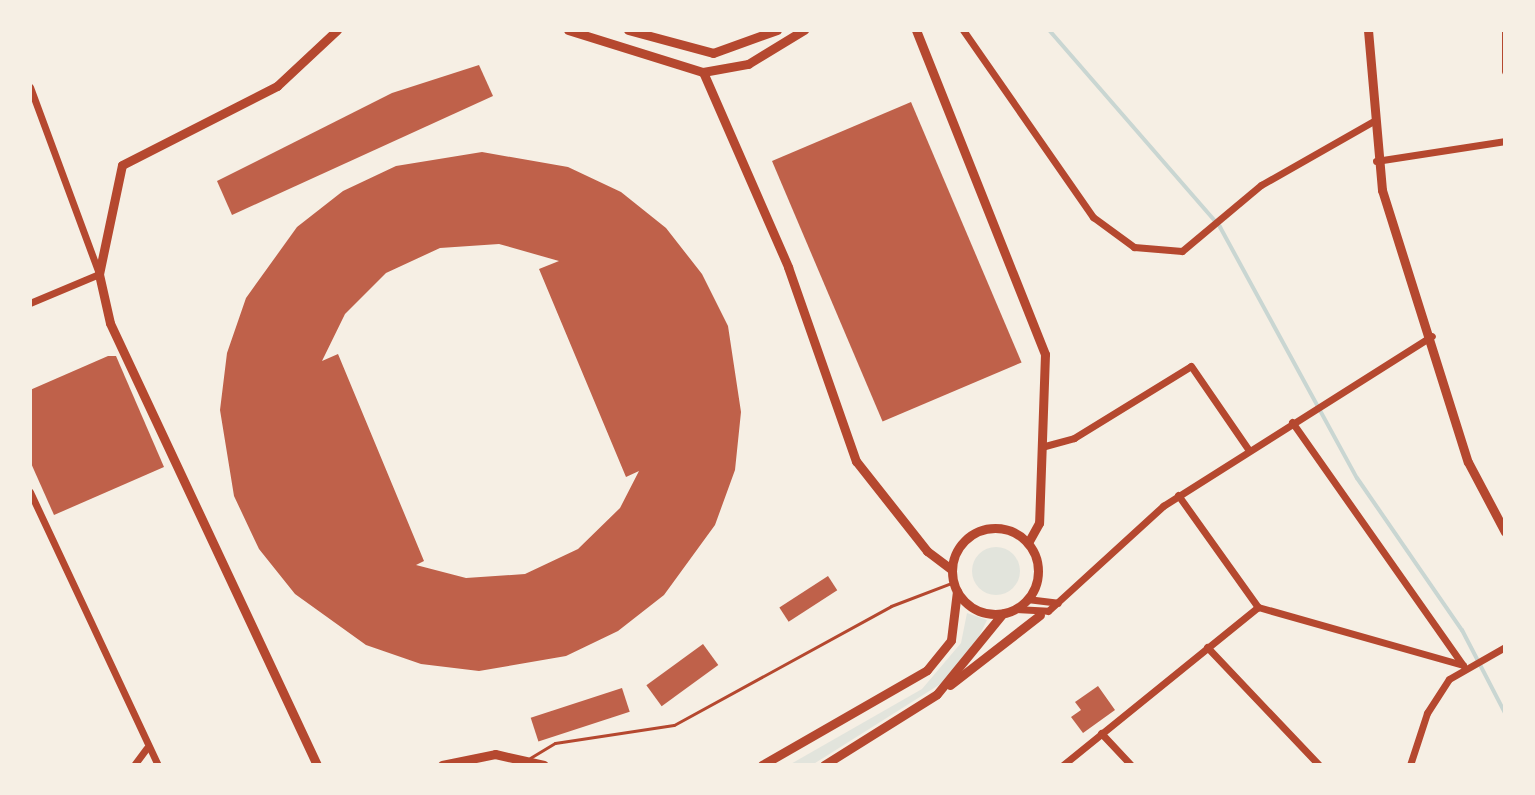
<!DOCTYPE html>
<style>
body{margin:0}
#map{position:relative;width:1535px;height:795px;overflow:hidden;background:#f6efe4;font-family:"Exo 2",sans-serif}
div>[style]{position:absolute}
.green>*{inset:0;background:#e2e4dc}
.round{border-radius:50%}
.stream>*{height:4px;margin:-2px;padding:0 2px;transform-origin:2px;border-radius:2px;background:#c9d6d2}
.building>*{inset:0;background:#bf614a;transform-origin:0 0}
.service>*{height:3px;margin:-1.5px;padding:0 1.5px;transform-origin:1.5px;border-radius:1.5px;background:#b5482f}
.minor>*{height:7px;margin:-3.5px;padding:0 3.5px;transform-origin:3.5px;border-radius:3.5px;background:#b5482f}
.tertiary>*{height:9px;margin:-4.5px;padding:0 4.5px;transform-origin:4.5px;border-radius:4.5px;background:#b5482f}
.tertiary>.ring{margin:-4.5px;padding:0;box-sizing:content-box;background:none;border:9px solid #b5482f;border-radius:50%}
span{translate:-50% -50%;white-space:nowrap;text-align:center;line-height:1.15;-webkit-text-stroke:6px #f6efe4;paint-order:stroke}
.frame{position:absolute;inset:0;border:32px solid #f6efe4;pointer-events:none}
</style>
<div id="map">
<div class="green">
<i class="round" style="left:972px;top:547px;width:48px;height:48px"></i>
<i style="clip-path:polygon(967px 613px,987px 620px,971px 653px,942px 683px,812px 765px,789px 765px,922px 689px,961px 643px)"></i>
</div>
<div class="stream">
<i style="left:1049px;top:30px;width:261px;rotate:49deg"></i>
<i style="left:1220px;top:227px;width:286px;rotate:61.4deg"></i>
<i style="left:1357px;top:478px;width:185px;rotate:55.4deg"></i>
<i style="left:1462px;top:630px;width:93px;rotate:62.6deg"></i>
</div>
<div class="building">
<i style="clip-path:polygon(479px 65px,493px 96px,232px 215px,217px 181px,392px 93px)"></i>
<i style="left:911px;top:102px;width:283px;height:151px;rotate:67deg"></i>
<i style="clip-path:polygon(evenodd,482px 152px,568px 167px,621px 192px,666px 228px,702px 274px,728px 326px,741px 412px,735px 470px,715px 525px,664px 595px,618px 631px,566px 656px,479px 671px,421px 664px,366px 645px,295px 594px,259px 549px,234px 496px,220px 410px,227px 353px,246px 298px,297px 227px,343px 191px,396px 166px,482px 152px,499px 244px,559px 261px,539px 269px,626px 477px,639px 471px,620px 508px,578px 549px,525px 574px,466px 578px,416px 565px,424px 561px,338px 354px,322px 361px,345px 314px,386px 273px,440px 248px,499px 244px)"></i>
<i style="clip-path:polygon(108px 356px,116px 356px,164px 467px,54px 515px,30px 461px,30px 390px)"></i>
<i style="left:828px;top:576px;width:17px;height:58px;rotate:57deg"></i>
<i style="left:703px;top:644px;width:26px;height:70px;rotate:54deg"></i>
<i style="clip-path:polygon(1098px 686px,1115px 710px,1083px 733px,1071px 717px,1081px 710px,1075px 702px)"></i>
<i style="left:622px;top:688px;width:25px;height:96px;rotate:72deg"></i>
</div>
<div class="service">
<i style="left:530px;top:758px;width:29px;rotate:-31deg"></i>
<i style="left:555px;top:743px;width:120px;rotate:-8.6deg"></i>
<i style="left:674px;top:725px;width:247px;rotate:-28.7deg"></i>
<i style="left:891px;top:606px;width:67px;rotate:-20.9deg"></i>
</div>
<div class="minor">
<i style="left:963px;top:30px;width:228px;rotate:55.2deg"></i>
<i style="left:1093px;top:217px;width:51px;rotate:36.2deg"></i>
<i style="left:1134px;top:247px;width:48px;rotate:4.8deg"></i>
<i style="left:1182px;top:251px;width:103px;rotate:-39.9deg"></i>
<i style="left:1261px;top:185px;width:128px;rotate:-29.6deg"></i>
<i style="left:1505px;top:31px;width:40px;rotate:90deg"></i>
<i style="left:30px;top:87px;width:199px;rotate:69.7deg"></i>
<i style="left:99px;top:274px;width:75px;rotate:157.2deg"></i>
<i style="left:1376px;top:161px;width:131px;rotate:-8.8deg"></i>
<i style="left:1292px;top:422px;width:297px;rotate:54.9deg"></i>
<i style="left:1045px;top:446px;width:30px;rotate:-15deg"></i>
<i style="left:1074px;top:438px;width:137px;rotate:-31.6deg"></i>
<i style="left:1191px;top:366px;width:101px;rotate:55.5deg"></i>
<i style="left:30px;top:492px;width:302px;rotate:64.9deg"></i>
<i style="left:1178px;top:495px;width:138px;rotate:54.5deg"></i>
<i style="left:1027px;top:599px;width:31px;rotate:7deg"></i>
<i style="left:1258px;top:607px;width:213px;rotate:15.8deg"></i>
<i style="left:1015px;top:609px;width:33px;rotate:3deg"></i>
<i style="left:1048px;top:611px;width:156px;rotate:-42.4deg"></i>
<i style="left:1163px;top:506px;width:318px;rotate:-32.3deg"></i>
<i style="left:1207px;top:647px;width:163px;rotate:46.5deg"></i>
<i style="left:1101px;top:733px;width:44px;rotate:46.8deg"></i>
<i style="left:134px;top:765px;width:21px;rotate:-53deg"></i>
<i style="left:1063px;top:765px;width:251px;rotate:-39deg"></i>
<i style="left:1410px;top:765px;width:55px;rotate:-71.9deg"></i>
<i style="left:1427px;top:713px;width:40px;rotate:-57.1deg"></i>
<i style="left:1449px;top:679px;width:64px;rotate:-29.7deg"></i>
</div>
<div class="tertiary">
<i style="left:568px;top:30px;width:141px;rotate:17.3deg"></i>
<i style="left:703px;top:72px;width:46px;rotate:-10.1deg"></i>
<i style="left:748px;top:64px;width:66px;rotate:-31.3deg"></i>
<i style="left:628px;top:30px;width:88px;rotate:15.1deg"></i>
<i style="left:713px;top:53px;width:68px;rotate:-19.8deg"></i>
<i style="left:916px;top:30px;width:349px;rotate:68.3deg"></i>
<i style="left:1045px;top:354px;width:169px;rotate:92deg"></i>
<i style="left:1039px;top:523px;width:23px;rotate:119deg"></i>
<i style="left:1368px;top:30px;width:161px;rotate:85deg"></i>
<i style="left:1382px;top:190px;width:285px;rotate:72.5deg"></i>
<i style="left:1468px;top:462px;width:79px;rotate:62.1deg"></i>
<i style="left:703px;top:72px;width:213px;rotate:66.4deg"></i>
<i style="left:788px;top:267px;width:206px;rotate:70.7deg"></i>
<i style="left:856px;top:461px;width:115px;rotate:51.7deg"></i>
<i style="left:927px;top:551px;width:31px;rotate:37deg"></i>
<i class="ring" style="left:952px;top:528px;width:77px;height:77px"></i>
<i style="left:950px;top:685px;width:114px;rotate:-37.9deg"></i>
<i style="left:317px;top:765px;width:488px;rotate:-115.1deg"></i>
<i style="left:110px;top:323px;width:50px;rotate:-102.7deg"></i>
<i style="left:99px;top:274px;width:111px;rotate:-78.1deg"></i>
<i style="left:122px;top:165px;width:174px;rotate:-27deg"></i>
<i style="left:277px;top:86px;width:82px;rotate:-43deg"></i>
<i style="left:442px;top:765px;width:54px;rotate:-11.7deg"></i>
<i style="left:495px;top:754px;width:50px;rotate:12.7deg"></i>
<i style="left:762px;top:765px;width:190px;rotate:-29.9deg"></i>
<i style="left:927px;top:670px;width:38px;rotate:-51deg"></i>
<i style="left:951px;top:640px;width:49px;rotate:-83deg"></i>
<i style="left:824px;top:765px;width:133px;rotate:-32.1deg"></i>
<i style="left:937px;top:694px;width:104px;rotate:-50.8deg"></i>
</div>
<div class="frame"></div>
</div>
